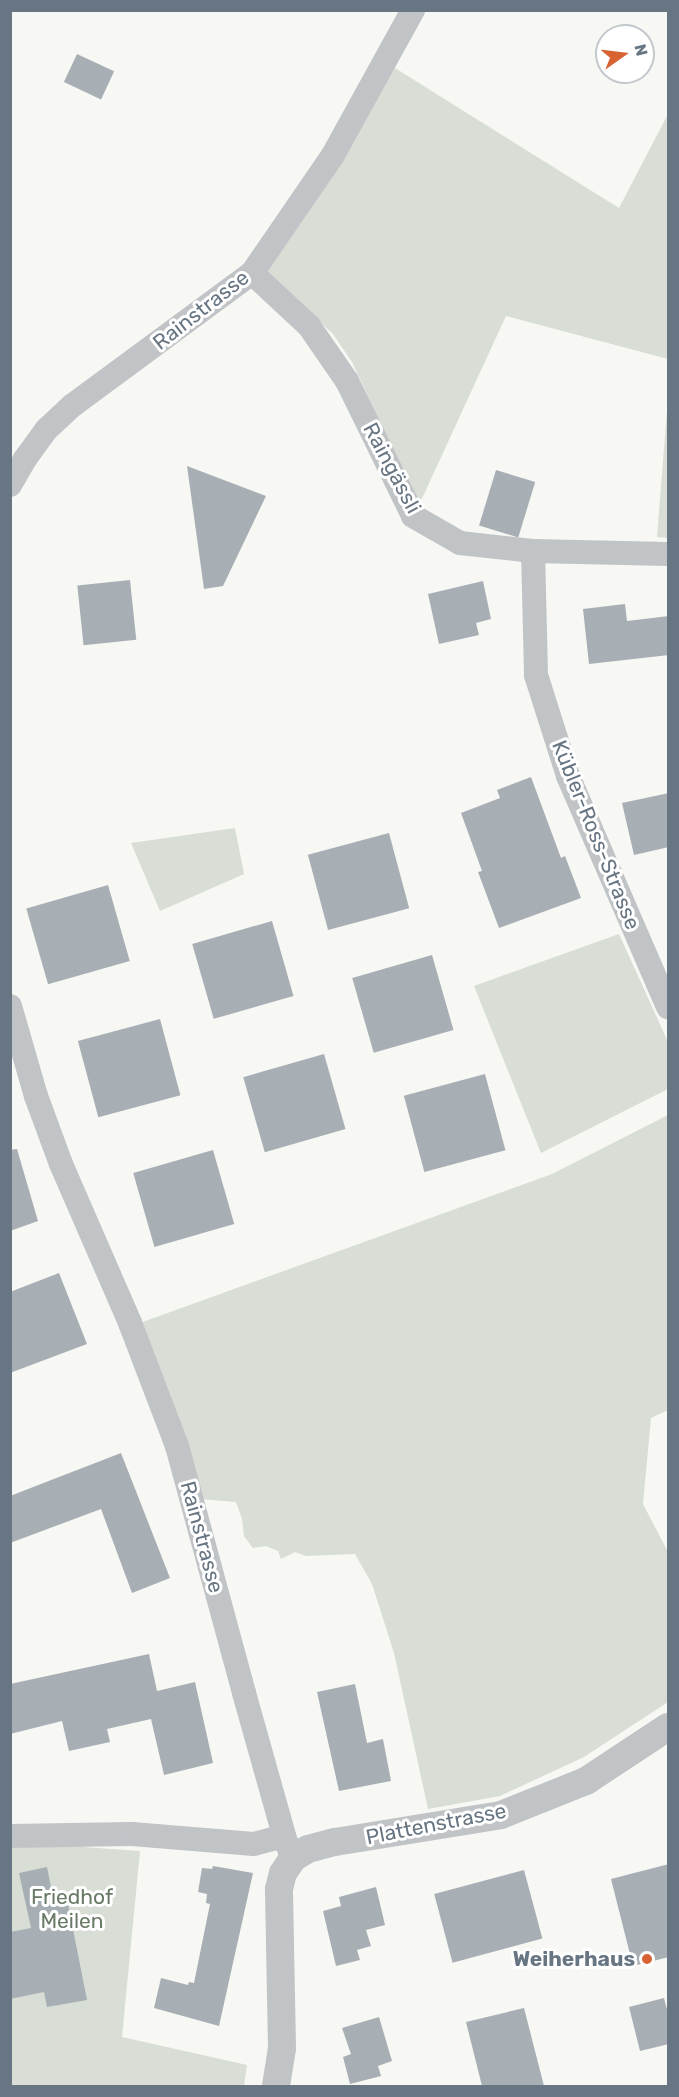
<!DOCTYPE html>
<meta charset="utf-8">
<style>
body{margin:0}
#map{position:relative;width:679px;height:2097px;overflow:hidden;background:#f7f7f4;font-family:Rubik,sans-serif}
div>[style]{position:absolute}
.green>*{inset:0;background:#d8ddd5}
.building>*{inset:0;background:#a8afb4;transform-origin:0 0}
.minor>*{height:24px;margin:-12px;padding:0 12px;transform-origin:12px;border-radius:12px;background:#c0c4c7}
.tertiary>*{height:28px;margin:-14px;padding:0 14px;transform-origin:14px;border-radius:14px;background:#c0c4c7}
.dots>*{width:16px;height:16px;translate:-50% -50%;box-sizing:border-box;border:3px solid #fff;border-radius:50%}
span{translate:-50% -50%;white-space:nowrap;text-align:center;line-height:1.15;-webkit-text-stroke:6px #fff;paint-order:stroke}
.street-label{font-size:21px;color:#687683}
.park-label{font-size:21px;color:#697a66}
.poi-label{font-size:21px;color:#687683;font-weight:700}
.right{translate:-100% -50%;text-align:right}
.frame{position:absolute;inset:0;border:12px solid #687683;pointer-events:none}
.north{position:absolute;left:595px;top:24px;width:60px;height:60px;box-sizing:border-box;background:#fff;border:2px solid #c3c8cd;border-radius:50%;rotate:76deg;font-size:16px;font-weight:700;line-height:24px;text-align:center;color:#687683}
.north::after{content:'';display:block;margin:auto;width:21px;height:27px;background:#d76234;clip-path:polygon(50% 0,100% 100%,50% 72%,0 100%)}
</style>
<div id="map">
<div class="green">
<i style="clip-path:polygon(395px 68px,619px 208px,668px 114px,668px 359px,506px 316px,419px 505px,352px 362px,333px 334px,266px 272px)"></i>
<i style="clip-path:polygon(668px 398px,668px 538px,657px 537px)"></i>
<i style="clip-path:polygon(235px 828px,244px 874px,160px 911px,131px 843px)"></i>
<i style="clip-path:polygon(619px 934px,668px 1042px,668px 1089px,541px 1153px,474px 986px)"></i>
<i style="clip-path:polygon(668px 1115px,668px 1410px,651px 1418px,643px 1504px,668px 1552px,668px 1702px,584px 1757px,500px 1796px,428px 1809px,394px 1653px,372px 1584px,355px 1554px,306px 1556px,295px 1552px,281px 1559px,278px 1551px,266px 1546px,253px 1548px,244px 1536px,242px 1519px,236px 1502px,201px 1499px,140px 1323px,552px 1174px)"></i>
<i style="clip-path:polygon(55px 1845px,140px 1851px,122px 2037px,247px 2065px,244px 2086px,11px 2086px,11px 1848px)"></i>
</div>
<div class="building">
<i style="left:77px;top:54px;width:41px;height:31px;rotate:25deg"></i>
<i style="clip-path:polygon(187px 466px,266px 496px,223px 586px,204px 589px)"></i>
<i style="left:496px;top:470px;width:41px;height:58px;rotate:17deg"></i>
<i style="left:130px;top:580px;width:60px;height:53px;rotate:84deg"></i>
<i style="clip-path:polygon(483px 581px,491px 619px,476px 623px,479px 635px,439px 644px,428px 594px)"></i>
<i style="clip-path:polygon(625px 604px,627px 621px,669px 616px,669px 655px,589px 664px,583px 609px)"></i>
<i style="clip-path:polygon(531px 777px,561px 858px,565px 856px,581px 898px,499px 928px,478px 872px,482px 871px,461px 813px,500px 798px,497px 790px)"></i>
<i style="clip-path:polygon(669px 793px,669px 847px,634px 855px,622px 803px)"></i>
<i style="left:389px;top:833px;width:78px;height:84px;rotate:75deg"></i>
<i style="left:108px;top:885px;width:79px;height:85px;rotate:74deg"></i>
<i style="left:272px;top:921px;width:78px;height:83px;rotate:74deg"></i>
<i style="left:432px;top:955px;width:78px;height:83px;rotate:74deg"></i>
<i style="left:160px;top:1019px;width:79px;height:85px;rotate:75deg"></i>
<i style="left:324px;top:1054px;width:78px;height:84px;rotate:74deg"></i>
<i style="left:485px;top:1074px;width:79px;height:84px;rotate:75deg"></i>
<i style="clip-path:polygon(17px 1149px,38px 1221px,10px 1231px,10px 1150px)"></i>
<i style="left:213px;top:1150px;width:77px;height:83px;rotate:74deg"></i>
<i style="clip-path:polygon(59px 1273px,87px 1344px,10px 1373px,10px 1292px)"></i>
<i style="clip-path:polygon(121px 1453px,170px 1578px,132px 1593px,101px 1509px,10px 1543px,10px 1496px)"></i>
<i style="clip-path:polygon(149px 1654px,157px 1691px,195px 1682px,213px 1763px,164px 1775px,151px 1719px,107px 1729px,110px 1742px,69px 1751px,62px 1721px,10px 1734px,10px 1684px)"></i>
<i style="clip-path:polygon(355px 1684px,367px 1743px,383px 1739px,391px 1781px,339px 1791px,317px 1692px)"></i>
<i style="clip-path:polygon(669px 1864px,669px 1957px,633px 1966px,611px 1879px)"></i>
<i style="clip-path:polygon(213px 1866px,253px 1873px,219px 2026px,154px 2008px,161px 1978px,188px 1985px,189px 1982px,194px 1983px,210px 1904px,206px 1903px,207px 1894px,198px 1892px,202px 1868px,212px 1869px)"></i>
<i style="clip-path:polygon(47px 1867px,54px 1902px,67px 1899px,87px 2000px,47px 2007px,44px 1992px,10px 1999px,10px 1932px,31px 1928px,19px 1873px)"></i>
<i style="left:524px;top:1870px;width:71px;height:93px;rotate:75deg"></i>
<i style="clip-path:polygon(376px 1887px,385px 1925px,366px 1930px,371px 1946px,357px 1950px,360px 1960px,336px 1966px,323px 1911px,341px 1906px,339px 1897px)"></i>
<i style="clip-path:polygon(664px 1998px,669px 2017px,669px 2044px,640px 2051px,629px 2007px)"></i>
<i style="clip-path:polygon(524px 2008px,544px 2086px,482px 2086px,466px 2022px)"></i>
<i style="clip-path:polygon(379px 2017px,392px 2061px,378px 2066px,381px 2076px,350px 2084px,343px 2057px,351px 2054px,342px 2028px)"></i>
</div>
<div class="minor">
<i style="left:252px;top:273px;width:78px;rotate:42.9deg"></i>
<i style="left:309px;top:326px;width:67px;rotate:55.4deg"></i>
<i style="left:347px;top:381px;width:150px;rotate:63.9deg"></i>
<i style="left:413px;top:516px;width:54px;rotate:29.9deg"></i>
<i style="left:460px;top:543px;width:73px;rotate:6.3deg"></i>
<i style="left:533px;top:551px;width:135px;rotate:1.3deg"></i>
<i style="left:10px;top:485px;width:30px;rotate:-60deg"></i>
<i style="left:25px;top:459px;width:37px;rotate:-54deg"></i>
<i style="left:47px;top:429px;width:35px;rotate:-43deg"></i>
<i style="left:73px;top:405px;width:222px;rotate:-36.4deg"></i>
<i style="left:252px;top:273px;width:143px;rotate:-55.5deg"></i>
<i style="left:333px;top:155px;width:166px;rotate:-61.1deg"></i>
<i style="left:533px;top:551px;width:124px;rotate:88.6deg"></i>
<i style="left:536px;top:675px;width:106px;rotate:72.4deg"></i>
<i style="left:568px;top:776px;width:252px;rotate:66.6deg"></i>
<i style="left:10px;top:1006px;width:94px;rotate:73.9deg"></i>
<i style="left:36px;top:1096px;width:72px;rotate:69.8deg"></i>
<i style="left:61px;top:1164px;width:173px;rotate:66.5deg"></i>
<i style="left:130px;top:1323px;width:132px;rotate:69.1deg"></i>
<i style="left:177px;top:1446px;width:256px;rotate:74.8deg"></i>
<i style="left:244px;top:1693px;width:155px;rotate:74.3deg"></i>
<i style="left:286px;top:1842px;width:17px;rotate:66deg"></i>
<i style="left:10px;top:1836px;width:122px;rotate:-0.9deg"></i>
<i style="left:132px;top:1834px;width:122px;rotate:4.7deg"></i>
<i style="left:254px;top:1844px;width:31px;rotate:-15deg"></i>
</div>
<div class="tertiary">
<i style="left:276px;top:2086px;width:38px;rotate:-81deg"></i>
<i style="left:282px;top:2048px;width:159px;rotate:-91.1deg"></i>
<i style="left:279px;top:1889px;width:16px;rotate:-76deg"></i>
<i style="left:283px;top:1873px;width:18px;rotate:-56deg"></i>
<i style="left:293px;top:1858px;width:17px;rotate:-31deg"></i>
<i style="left:308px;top:1849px;width:28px;rotate:-15deg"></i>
<i style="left:335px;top:1842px;width:168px;rotate:-9.2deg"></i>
<i style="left:501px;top:1815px;width:92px;rotate:-21.8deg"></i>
<i style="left:586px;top:1781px;width:98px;rotate:-33.4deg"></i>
</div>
<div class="dots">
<i style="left:647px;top:1959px;background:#d76234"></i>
</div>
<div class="street-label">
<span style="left:201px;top:310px;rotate:-38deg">Rainstrasse</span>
<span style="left:392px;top:468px;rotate:62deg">Raingässli</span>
<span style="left:596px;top:835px;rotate:68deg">Kübler-Ross-Strasse</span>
<span style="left:202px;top:1537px;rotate:75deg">Rainstrasse</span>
<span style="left:436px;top:1824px;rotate:-11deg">Plattenstrasse</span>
</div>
<div class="park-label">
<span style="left:72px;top:1909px">Friedhof<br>Meilen</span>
</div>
<div class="poi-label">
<span class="right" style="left:635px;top:1959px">Weiherhaus</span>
</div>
<div class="frame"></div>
<div class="north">N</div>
</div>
